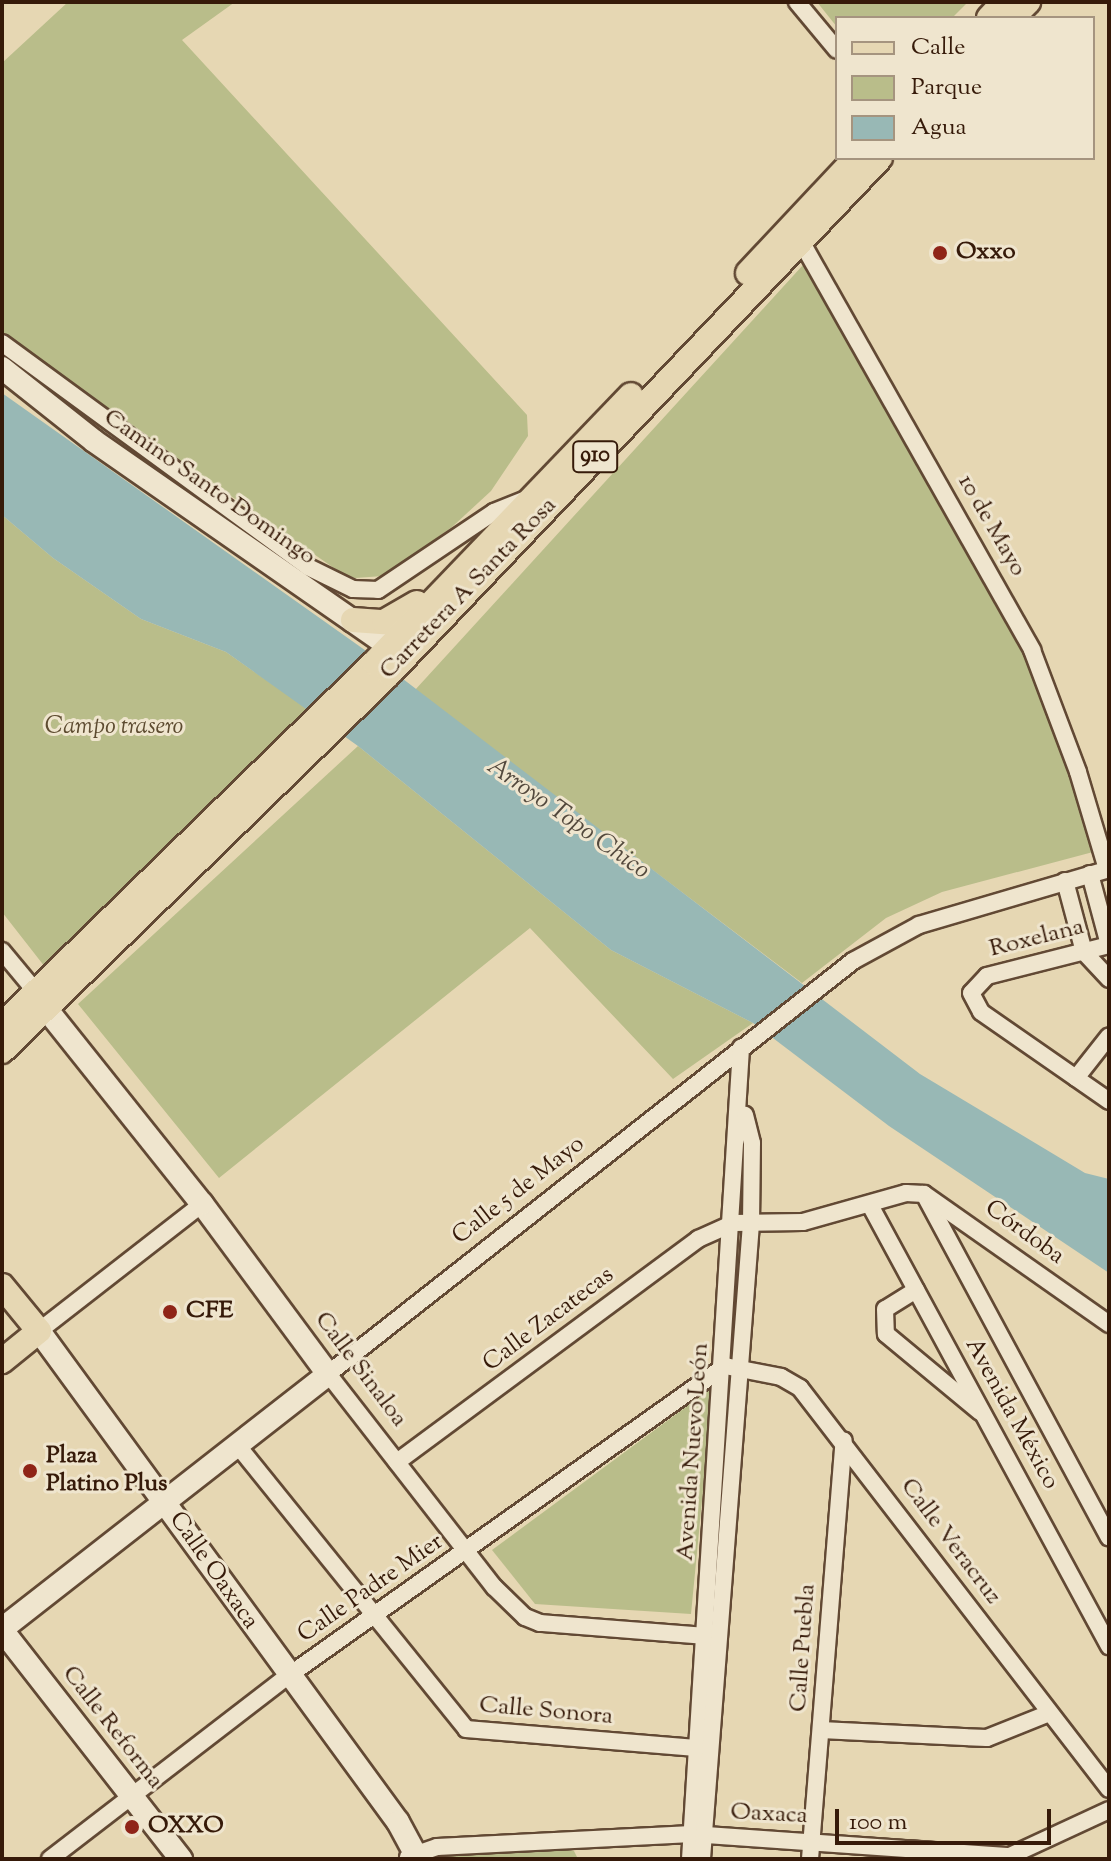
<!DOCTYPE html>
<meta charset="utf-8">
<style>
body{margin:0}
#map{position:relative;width:1111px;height:1861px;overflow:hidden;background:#e6d7b3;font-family:"Sorts Mill Goudy",serif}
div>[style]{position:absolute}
.green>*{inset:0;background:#b9bd8a}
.water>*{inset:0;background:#98b8b5}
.roads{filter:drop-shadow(2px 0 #624934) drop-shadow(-2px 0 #624934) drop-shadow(0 2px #624934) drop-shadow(0 -2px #624934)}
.street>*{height:16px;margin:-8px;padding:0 8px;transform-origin:8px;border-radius:8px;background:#efe5ce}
.secondary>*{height:22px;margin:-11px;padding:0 11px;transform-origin:11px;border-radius:11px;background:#efe5ce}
.primary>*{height:24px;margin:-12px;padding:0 12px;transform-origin:12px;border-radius:12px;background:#e6d7b3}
.dots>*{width:22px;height:22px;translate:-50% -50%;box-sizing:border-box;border:4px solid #efe5ce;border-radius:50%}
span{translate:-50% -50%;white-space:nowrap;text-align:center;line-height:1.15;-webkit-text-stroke:6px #efe5ce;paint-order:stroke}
.shield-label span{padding:2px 6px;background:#efe5ce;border:2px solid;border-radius:6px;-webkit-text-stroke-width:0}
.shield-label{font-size:22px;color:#361a09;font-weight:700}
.poi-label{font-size:24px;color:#361a09;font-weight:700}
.left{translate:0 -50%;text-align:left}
.street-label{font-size:24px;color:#361a09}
.park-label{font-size:24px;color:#5d4b30;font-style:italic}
.water-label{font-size:26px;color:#53493d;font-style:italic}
.frame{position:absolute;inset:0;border:4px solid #361a09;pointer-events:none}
.legend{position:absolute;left:835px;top:16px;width:260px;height:144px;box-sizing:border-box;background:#efe5ce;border:2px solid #a5947f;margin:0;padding:10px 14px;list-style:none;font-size:24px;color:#361a09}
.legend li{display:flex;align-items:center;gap:16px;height:40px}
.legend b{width:40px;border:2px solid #a5947f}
.scale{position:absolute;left:835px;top:1809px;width:216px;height:36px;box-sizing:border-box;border:4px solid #361a09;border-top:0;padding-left:10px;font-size:24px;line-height:28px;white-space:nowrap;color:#361a09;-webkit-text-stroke:6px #efe5ce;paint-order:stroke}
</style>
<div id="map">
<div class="green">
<i style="clip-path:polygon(68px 2px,235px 2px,182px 40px,527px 415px,528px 436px,491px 491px,452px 527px,383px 576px,355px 578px,341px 573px,2px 336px,2px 63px)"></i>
<i style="clip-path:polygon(817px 2px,968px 2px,952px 18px,837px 18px,837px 27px)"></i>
<i style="clip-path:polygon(803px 265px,1033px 664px,1093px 852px,942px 892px,886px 918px,802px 983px,415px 690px)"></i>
<i style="clip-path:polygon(2px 515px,53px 558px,141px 619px,226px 652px,309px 710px,45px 967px,2px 912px)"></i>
<i style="clip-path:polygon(358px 746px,611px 950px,753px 1023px,673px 1079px,530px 928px,219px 1178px,78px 1004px)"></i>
<i style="clip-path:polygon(713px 1387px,691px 1614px,535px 1604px,492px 1550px)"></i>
<i style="clip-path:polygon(563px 1849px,574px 1851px,578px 1859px,431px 1857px,438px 1851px)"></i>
</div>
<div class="water">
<i style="clip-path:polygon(2px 393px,369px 653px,920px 1074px,1085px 1173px,1109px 1179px,1109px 1273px,889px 1126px,753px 1023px,611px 950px,358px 746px,226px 652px,141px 619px,53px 558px,2px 515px)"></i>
</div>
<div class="roads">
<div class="street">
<i style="left:797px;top:2px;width:62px;rotate:50.2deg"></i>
<i style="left:797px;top:234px;width:478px;rotate:60.5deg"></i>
<i style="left:1032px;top:650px;width:130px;rotate:69.3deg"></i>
<i style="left:1078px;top:772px;width:101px;rotate:73.4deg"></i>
<i style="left:2px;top:343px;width:379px;rotate:36.2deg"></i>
<i style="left:308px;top:567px;width:50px;rotate:26.1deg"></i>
<i style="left:353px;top:589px;width:25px;rotate:2deg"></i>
<i style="left:378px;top:590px;width:140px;rotate:-33.9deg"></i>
<i style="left:494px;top:512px;width:35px;rotate:-22deg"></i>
<i style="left:1090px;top:874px;width:73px;rotate:75deg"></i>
<i style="left:1109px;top:945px;width:126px;rotate:165.7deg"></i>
<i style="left:987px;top:976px;width:23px;rotate:133deg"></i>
<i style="left:971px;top:993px;width:21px;rotate:62deg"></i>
<i style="left:981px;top:1012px;width:156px;rotate:34.8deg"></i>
<i style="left:1065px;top:881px;width:73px;rotate:75deg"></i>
<i style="left:1084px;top:952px;width:37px;rotate:47deg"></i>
<i style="left:2px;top:951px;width:53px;rotate:50.3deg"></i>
<i style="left:1076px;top:1078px;width:53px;rotate:-51.8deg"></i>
<i style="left:924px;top:1194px;width:390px;rotate:61.7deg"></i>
<i style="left:870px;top:1205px;width:502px;rotate:61.54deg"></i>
<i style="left:916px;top:1290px;width:36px;rotate:148deg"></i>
<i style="left:885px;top:1309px;width:25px;rotate:88deg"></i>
<i style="left:886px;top:1334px;width:122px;rotate:39.7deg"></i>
<i style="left:39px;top:1331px;width:207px;rotate:-37.9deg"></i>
<i style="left:238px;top:1446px;width:363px;rotate:51.1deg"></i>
<i style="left:466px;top:1729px;width:243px;rotate:4.7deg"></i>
<i style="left:397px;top:1462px;width:375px;rotate:-36.5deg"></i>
<i style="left:698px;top:1239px;width:39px;rotate:-24deg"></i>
<i style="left:734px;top:1223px;width:69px;rotate:-0.8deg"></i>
<i style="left:803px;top:1222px;width:107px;rotate:-15.7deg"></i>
<i style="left:906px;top:1193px;width:18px;rotate:3deg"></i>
<i style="left:924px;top:1194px;width:226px;rotate:35.1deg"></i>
<i style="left:706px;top:1636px;width:167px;rotate:-175.5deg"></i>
<i style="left:540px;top:1623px;width:16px;rotate:-158deg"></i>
<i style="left:525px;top:1617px;width:43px;rotate:-135.9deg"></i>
<i style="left:494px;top:1587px;width:270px;rotate:-127.9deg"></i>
<i style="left:328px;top:1374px;width:668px;rotate:-38.19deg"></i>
<i style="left:853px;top:961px;width:75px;rotate:-28.6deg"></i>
<i style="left:919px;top:925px;width:198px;rotate:-16.4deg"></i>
<i style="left:821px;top:1730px;width:166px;rotate:2.8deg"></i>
<i style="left:987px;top:1738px;width:65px;rotate:-21.8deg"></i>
<i style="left:408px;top:1857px;width:31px;rotate:-19deg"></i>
<i style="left:437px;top:1847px;width:255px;rotate:-2.9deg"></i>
<i style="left:692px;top:1834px;width:319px;rotate:4deg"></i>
<i style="left:1010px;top:1856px;width:109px;rotate:-24.9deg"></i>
<i style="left:50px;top:1859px;width:300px;rotate:-37.6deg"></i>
<i style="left:288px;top:1676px;width:536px;rotate:-35.35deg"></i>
<i style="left:725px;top:1366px;width:57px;rotate:11.1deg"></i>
<i style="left:781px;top:1377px;width:22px;rotate:30deg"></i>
<i style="left:800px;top:1388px;width:506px;rotate:52.38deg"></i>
<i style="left:690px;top:1859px;width:813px;rotate:-86.4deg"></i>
<i style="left:702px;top:1859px;width:637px;rotate:-85.59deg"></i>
<i style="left:751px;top:1224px;width:81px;rotate:-89.3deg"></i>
<i style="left:752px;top:1143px;width:29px;rotate:-104deg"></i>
<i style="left:810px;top:1859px;width:420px;rotate:-85.4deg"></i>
</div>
<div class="secondary">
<i style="left:2px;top:368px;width:117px;rotate:38.4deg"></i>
<i style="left:94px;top:441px;width:359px;rotate:34.8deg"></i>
<i style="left:39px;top:1331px;width:608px;rotate:53.83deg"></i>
<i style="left:398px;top:1822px;width:42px;rotate:61.6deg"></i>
<i style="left:2px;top:1629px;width:414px;rotate:-38deg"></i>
<i style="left:328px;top:1374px;width:212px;rotate:-126.5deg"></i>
<i style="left:202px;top:1204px;width:253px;rotate:-128.6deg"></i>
<i style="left:2px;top:1630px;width:291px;rotate:52deg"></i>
</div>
<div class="primary">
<i style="left:989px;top:18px;width:22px;rotate:-47deg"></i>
<i style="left:1012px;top:18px;width:23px;rotate:-45deg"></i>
<i style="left:748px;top:273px;width:158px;rotate:-46.8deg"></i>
<i style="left:353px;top:620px;width:31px;rotate:4deg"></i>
<i style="left:384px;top:622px;width:38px;rotate:-30deg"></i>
<i style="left:2px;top:1025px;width:519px;rotate:-44.22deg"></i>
<i style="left:374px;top:663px;width:371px;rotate:-46.2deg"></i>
<i style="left:2px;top:1051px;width:540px;rotate:-44.25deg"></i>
<i style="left:389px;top:674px;width:712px;rotate:-46.42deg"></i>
<i style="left:2px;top:1286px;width:58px;rotate:50.6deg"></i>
<i style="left:39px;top:1331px;width:48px;rotate:141deg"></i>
</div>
</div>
<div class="dots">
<i style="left:940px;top:253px;background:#8f2418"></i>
<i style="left:170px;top:1312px;background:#8f2418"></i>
<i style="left:30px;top:1471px;background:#8f2418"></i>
<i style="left:132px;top:1827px;background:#8f2418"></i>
</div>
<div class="shield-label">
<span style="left:595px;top:457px">910</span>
</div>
<div class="poi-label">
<span class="left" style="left:956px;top:253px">Oxxo</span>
<span class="left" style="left:186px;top:1312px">CFE</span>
<span class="left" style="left:46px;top:1471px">Plaza<br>Platino Plus</span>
<span class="left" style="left:148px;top:1827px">OXXO</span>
</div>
<div class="street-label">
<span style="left:209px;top:488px;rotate:35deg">Camino Santo Domingo</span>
<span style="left:991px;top:526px;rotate:60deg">10 de Mayo</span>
<span style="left:469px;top:589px;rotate:-46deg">Carretera A Santa Rosa</span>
<span style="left:1037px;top:939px;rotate:-14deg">Roxelana</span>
<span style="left:519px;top:1191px;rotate:-38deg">Calle 5 de Mayo</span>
<span style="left:1024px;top:1233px;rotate:36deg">Córdoba</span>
<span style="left:549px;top:1320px;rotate:-37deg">Calle Zacatecas</span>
<span style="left:360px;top:1370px;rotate:53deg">Calle Sinaloa</span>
<span style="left:1011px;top:1414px;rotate:61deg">Avenida México</span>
<span style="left:694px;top:1452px;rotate:-86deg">Avenida Nuevo León</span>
<span style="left:950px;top:1542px;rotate:53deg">Calle Veracruz</span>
<span style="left:213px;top:1571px;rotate:55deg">Calle Oaxaca</span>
<span style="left:371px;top:1589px;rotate:-35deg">Calle Padre Mier</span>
<span style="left:804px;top:1648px;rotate:-86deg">Calle Puebla</span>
<span style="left:546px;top:1712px;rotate:5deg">Calle Sonora</span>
<span style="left:112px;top:1728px;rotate:52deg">Calle Reforma</span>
<span style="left:769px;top:1815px;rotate:3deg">Oaxaca</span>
</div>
<div class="park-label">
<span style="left:114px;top:728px">Campo trasero</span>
</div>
<div class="water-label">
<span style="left:568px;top:819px;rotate:35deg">Arroyo Topo Chico</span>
</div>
<div class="frame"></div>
<ul class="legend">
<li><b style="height:10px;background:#e6d7b3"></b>Calle</li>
<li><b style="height:22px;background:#b9bd8a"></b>Parque</li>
<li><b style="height:22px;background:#98b8b5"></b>Agua</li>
</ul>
<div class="scale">100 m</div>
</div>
